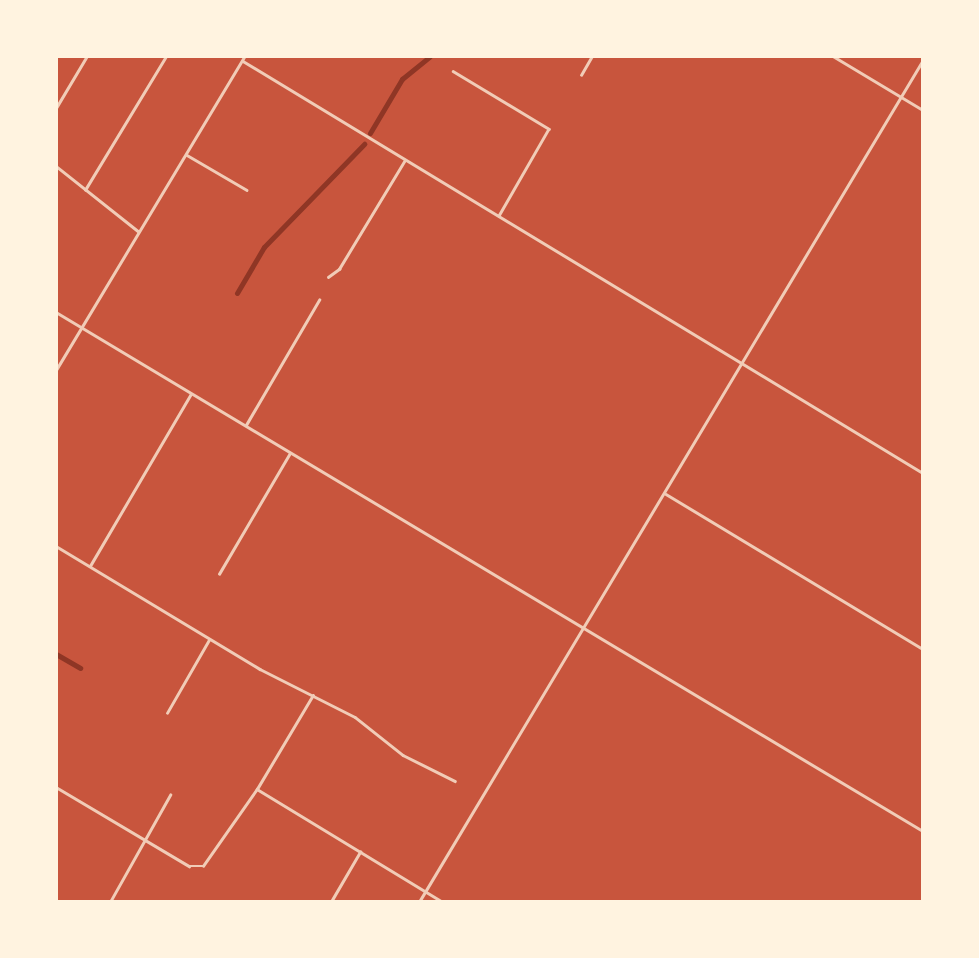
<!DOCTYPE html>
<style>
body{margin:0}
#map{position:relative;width:979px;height:958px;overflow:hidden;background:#c8553d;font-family:"PT Sans",sans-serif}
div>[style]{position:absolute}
.canal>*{height:5px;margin:-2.5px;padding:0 2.5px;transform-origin:2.5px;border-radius:2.5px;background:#8f3625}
.minor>*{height:2.5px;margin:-1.25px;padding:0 1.25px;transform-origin:1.25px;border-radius:1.25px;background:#f1ccb7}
.tertiary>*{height:2.5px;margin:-1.25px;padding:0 1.25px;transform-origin:1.25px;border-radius:1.25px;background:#f1ccb7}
span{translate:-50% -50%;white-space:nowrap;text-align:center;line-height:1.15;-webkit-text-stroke:7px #fff3e0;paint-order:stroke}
.frame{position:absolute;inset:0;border:58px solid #fff3e0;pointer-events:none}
</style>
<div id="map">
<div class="canal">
<i style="left:370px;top:133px;width:63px;rotate:-59.3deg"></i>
<i style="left:402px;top:79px;width:36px;rotate:-39deg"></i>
<i style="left:237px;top:293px;width:53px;rotate:-59.6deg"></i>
<i style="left:264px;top:247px;width:144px;rotate:-45.8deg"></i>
<i style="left:56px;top:654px;width:28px;rotate:30deg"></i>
</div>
<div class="minor">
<i style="left:833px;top:56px;width:105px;rotate:31deg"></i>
<i style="left:243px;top:61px;width:795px;rotate:31.21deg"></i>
<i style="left:453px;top:71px;width:112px;rotate:31.1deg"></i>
<i style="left:549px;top:129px;width:100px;rotate:119.9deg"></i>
<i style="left:581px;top:75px;width:22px;rotate:-60deg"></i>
<i style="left:56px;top:108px;width:61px;rotate:-59.2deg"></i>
<i style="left:187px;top:155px;width:69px;rotate:30.3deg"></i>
<i style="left:56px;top:166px;width:105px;rotate:38.4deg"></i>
<i style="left:85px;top:190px;width:157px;rotate:-58.8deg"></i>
<i style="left:328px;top:277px;width:14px;rotate:-36deg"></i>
<i style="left:339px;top:269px;width:127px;rotate:-58.8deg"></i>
<i style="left:56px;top:312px;width:1010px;rotate:30.91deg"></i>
<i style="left:246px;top:425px;width:145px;rotate:-59.7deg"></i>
<i style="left:666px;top:494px;width:300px;rotate:31.1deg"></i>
<i style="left:56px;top:546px;width:238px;rotate:31.1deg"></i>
<i style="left:260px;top:669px;width:106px;rotate:26.8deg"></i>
<i style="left:355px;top:717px;width:61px;rotate:38.4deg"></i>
<i style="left:403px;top:755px;width:58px;rotate:26.6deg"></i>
<i style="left:90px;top:566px;width:199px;rotate:-59.6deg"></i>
<i style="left:219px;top:574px;width:140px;rotate:-59.6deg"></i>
<i style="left:167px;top:713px;width:84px;rotate:-60.1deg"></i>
<i style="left:56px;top:787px;width:155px;rotate:30.7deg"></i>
<i style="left:189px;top:866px;width:14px"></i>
<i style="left:203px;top:866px;width:94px;rotate:-55deg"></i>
<i style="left:257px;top:789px;width:109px;rotate:-59.2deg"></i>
<i style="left:257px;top:789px;width:218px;rotate:31.3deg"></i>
<i style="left:332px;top:900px;width:56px;rotate:-59.7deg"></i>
<i style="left:110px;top:902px;width:123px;rotate:-60.7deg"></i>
<i style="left:419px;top:902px;width:981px;rotate:-59.1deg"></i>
</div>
<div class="tertiary">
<i style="left:56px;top:370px;width:366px;rotate:-59deg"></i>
</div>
<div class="frame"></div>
</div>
